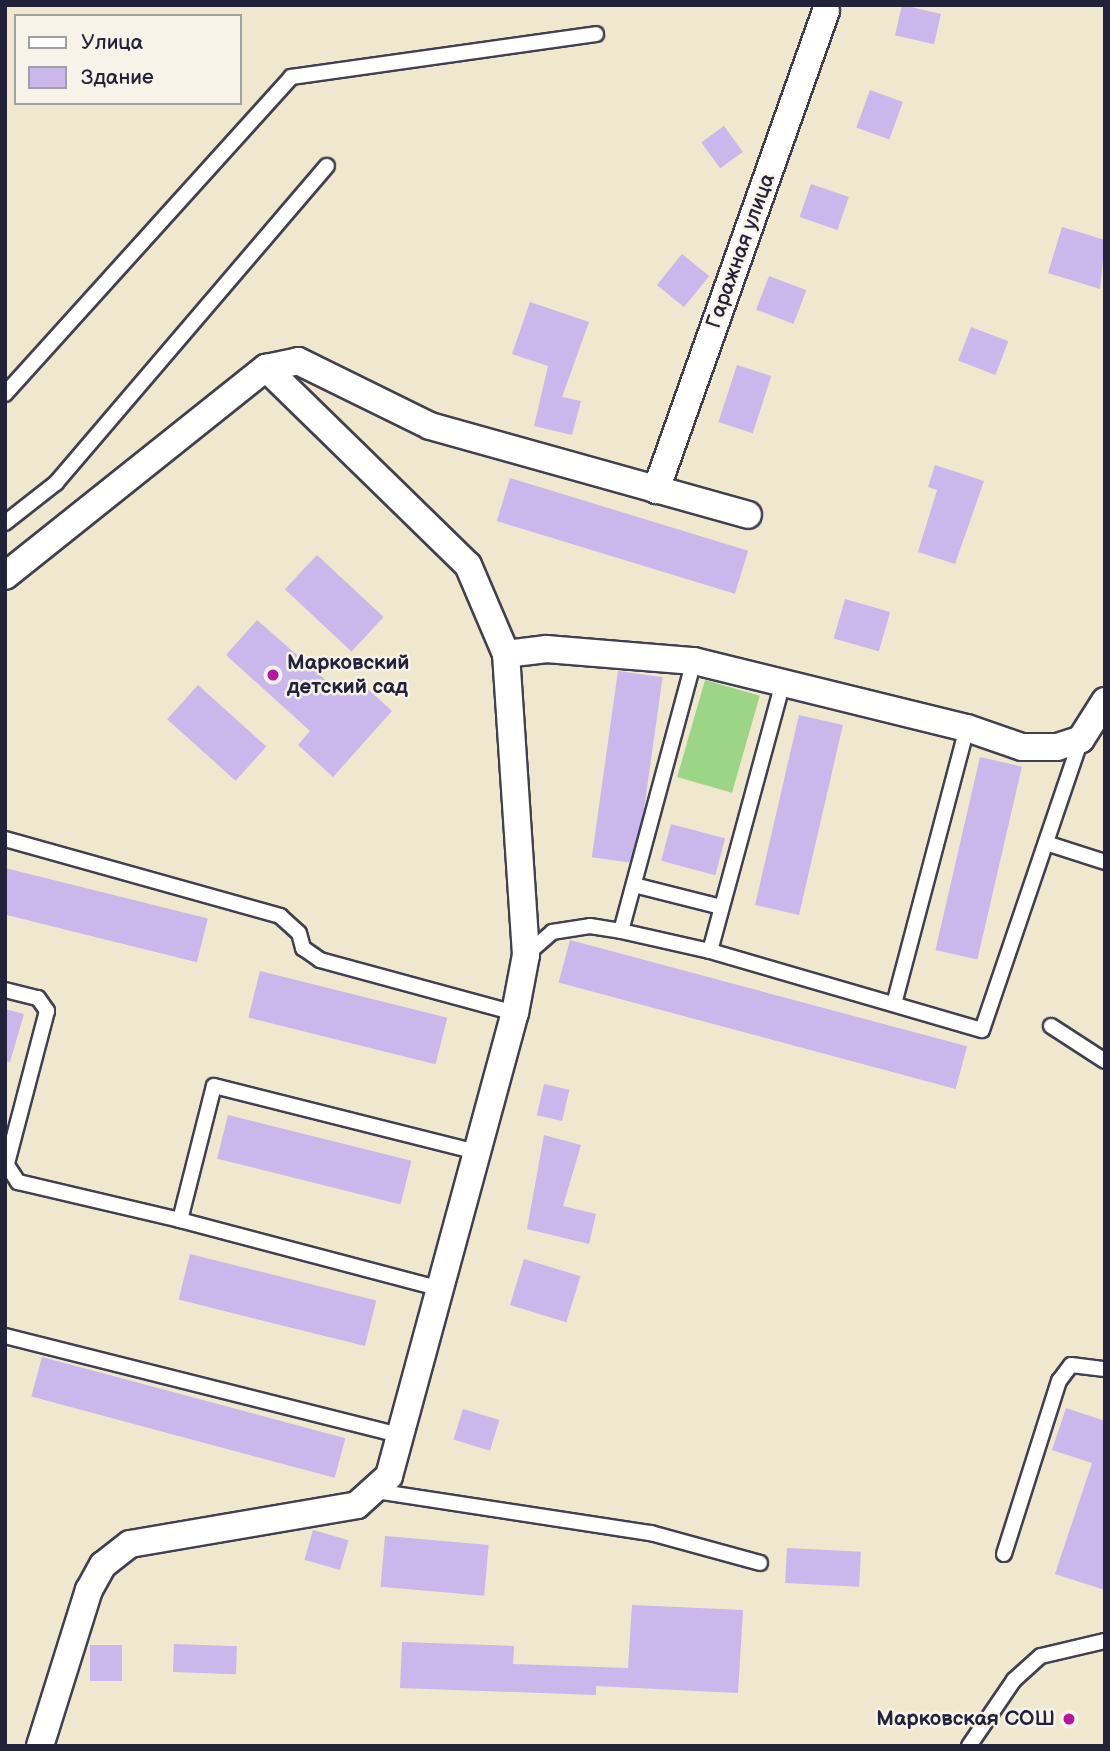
<!DOCTYPE html>
<meta charset="utf-8">
<style>
body{margin:0}
#map{position:relative;width:1110px;height:1751px;overflow:hidden;background:#efe7ce;font-family:"Balsamiq Sans",sans-serif}
div>[style]{position:absolute}
.green>*{inset:0;background:#9dd587;transform-origin:0 0}
.building>*{inset:0;background:#cab7ec;transform-origin:0 0}
.roads{filter:drop-shadow(2px 0 #414051) drop-shadow(-2px 0 #414051) drop-shadow(0 2px #414051) drop-shadow(0 -2px #414051)}
.service>*{height:14px;margin:-7px;padding:0 7px;transform-origin:7px;border-radius:7px;background:#fff}
.minor>*{height:26px;margin:-13px;padding:0 13px;transform-origin:13px;border-radius:13px;background:#fff}
.dots>*{width:19px;height:19px;translate:-50% -50%;box-sizing:border-box;border:4px solid #f7f3e8;border-radius:50%}
span{translate:-50% -50%;white-space:nowrap;text-align:center;line-height:1.15;-webkit-text-stroke:5px #f7f3e8;paint-order:stroke}
.street-label{font-size:21px;color:#22223b}
.poi-label{font-size:21px;color:#22223b;font-weight:700}
.left{translate:0 -50%;text-align:left}
.right{translate:-100% -50%;text-align:right}
.frame{position:absolute;inset:0;border:7px solid #22223b;pointer-events:none}
.legend{position:absolute;left:14px;top:14px;width:228px;height:91px;box-sizing:border-box;background:#f7f3e8;border:2px solid #a29fa3;margin:0;padding:9px 12px;list-style:none;font-size:21px;color:#22223b}
.legend li{display:flex;align-items:center;gap:14px;height:35px}
.legend b{width:35px;border:2px solid #a29fa3}
</style>
<div id="map">
<div class="green">
<i style="left:705px;top:680px;width:57px;height:101px;rotate:16deg"></i>
</div>
<div class="building">
<i style="left:902px;top:5px;width:40px;height:31px;rotate:13deg"></i>
<i style="left:870px;top:90px;width:35px;height:40px;rotate:20deg"></i>
<i style="left:724px;top:126px;width:32px;height:28px;rotate:54deg"></i>
<i style="left:811px;top:184px;width:40px;height:35px;rotate:19deg"></i>
<i style="clip-path:polygon(1062px 227px,1105px 240px,1100px 289px,1048px 273px)"></i>
<i style="left:682px;top:254px;width:35px;height:40px;rotate:39deg"></i>
<i style="left:769px;top:276px;width:40px;height:36px;rotate:21deg"></i>
<i style="clip-path:polygon(530px 302px,589px 322px,562px 397px,581px 401px,572px 435px,534px 426px,548px 366px,512px 354px)"></i>
<i style="left:971px;top:327px;width:40px;height:36px;rotate:21deg"></i>
<i style="left:737px;top:365px;width:36px;height:60px;rotate:18deg"></i>
<i style="clip-path:polygon(935px 465px,984px 481px,955px 564px,918px 552px,937px 490px,928px 487px)"></i>
<i style="left:510px;top:478px;width:249px;height:45px;rotate:17deg"></i>
<i style="left:317px;top:555px;width:91px;height:47px;rotate:43deg"></i>
<i style="left:845px;top:599px;width:47px;height:41px;rotate:16deg"></i>
<i style="clip-path:polygon(257px 620px,344px 696px,358px 680px,392px 711px,333px 777px,298px 745px,310px 731px,226px 655px)"></i>
<i style="left:618px;top:671px;width:45px;height:188px;rotate:8deg"></i>
<i style="left:198px;top:685px;width:92px;height:46px;rotate:42deg"></i>
<i style="left:799px;top:715px;width:45px;height:195px;rotate:13deg"></i>
<i style="left:980px;top:757px;width:43px;height:198px;rotate:13deg"></i>
<i style="left:671px;top:824px;width:56px;height:38px;rotate:15deg"></i>
<i style="left:5px;top:868px;width:209px;height:45px;rotate:14deg"></i>
<i style="left:570px;top:940px;width:411px;height:44px;rotate:15deg"></i>
<i style="left:260px;top:971px;width:193px;height:48px;rotate:14deg"></i>
<i style="clip-path:polygon(5px 1009px,24px 1014px,10px 1062px,5px 1061px)"></i>
<i style="left:544px;top:1084px;width:26px;height:32px;rotate:13deg"></i>
<i style="left:228px;top:1115px;width:189px;height:45px;rotate:14deg"></i>
<i style="clip-path:polygon(544px 1135px,581px 1145px,563px 1206px,596px 1214px,589px 1244px,527px 1229px)"></i>
<i style="left:190px;top:1254px;width:192px;height:47px;rotate:14deg"></i>
<i style="left:524px;top:1259px;width:59px;height:48px;rotate:17deg"></i>
<i style="left:42px;top:1357px;width:314px;height:41px;rotate:15deg"></i>
<i style="clip-path:polygon(1066px 1408px,1105px 1421px,1105px 1590px,1055px 1574px,1092px 1463px,1052px 1450px)"></i>
<i style="left:463px;top:1409px;width:38px;height:32px;rotate:17deg"></i>
<i style="left:313px;top:1530px;width:37px;height:31px;rotate:16deg"></i>
<i style="left:385px;top:1536px;width:104px;height:51px;rotate:5deg"></i>
<i style="left:787px;top:1548px;width:74px;height:35px;rotate:3deg"></i>
<i style="clip-path:polygon(632px 1605px,743px 1610px,738px 1693px,596px 1686px,596px 1695px,400px 1688px,402px 1642px,514px 1646px,513px 1664px,628px 1668px)"></i>
<i style="left:174px;top:1644px;width:63px;height:28px;rotate:2deg"></i>
<i style="left:90px;top:1645px;width:32px;height:36px"></i>
</div>
<div class="roads">
<div class="service">
<i style="left:5px;top:394px;width:427px;rotate:-47.9deg"></i>
<i style="left:291px;top:77px;width:308px;rotate:-8deg"></i>
<i style="left:5px;top:523px;width:65px;rotate:-38.1deg"></i>
<i style="left:56px;top:483px;width:417px;rotate:-49.5deg"></i>
<i style="left:5px;top:839px;width:286px;rotate:15.6deg"></i>
<i style="left:280px;top:916px;width:25px;rotate:42deg"></i>
<i style="left:299px;top:933px;width:16px;rotate:75deg"></i>
<i style="left:303px;top:948px;width:21px;rotate:35deg"></i>
<i style="left:320px;top:960px;width:202px;rotate:15.2deg"></i>
<i style="left:1046px;top:843px;width:62px;rotate:17.9deg"></i>
<i style="left:634px;top:885px;width:90px;rotate:14.2deg"></i>
<i style="left:621px;top:931px;width:280px;rotate:-74.9deg"></i>
<i style="left:710px;top:951px;width:279px;rotate:-74.8deg"></i>
<i style="left:526px;top:955px;width:35px;rotate:-41deg"></i>
<i style="left:552px;top:932px;width:38px;rotate:-9deg"></i>
<i style="left:590px;top:926px;width:31px;rotate:9deg"></i>
<i style="left:621px;top:931px;width:91px;rotate:12.7deg"></i>
<i style="left:710px;top:951px;width:283px;rotate:16.2deg"></i>
<i style="left:982px;top:1030px;width:307px;rotate:-71.2deg"></i>
<i style="left:5px;top:990px;width:34px;rotate:14deg"></i>
<i style="left:38px;top:998px;width:16px;rotate:55deg"></i>
<i style="left:47px;top:1011px;width:158px;rotate:104.7deg"></i>
<i style="left:894px;top:1004px;width:285px;rotate:-75.2deg"></i>
<i style="left:1051px;top:1026px;width:64px;rotate:32.9deg"></i>
<i style="left:5px;top:1162px;width:24px;rotate:57deg"></i>
<i style="left:18px;top:1182px;width:166px;rotate:13.2deg"></i>
<i style="left:441px;top:1289px;width:270px;rotate:-165.2deg"></i>
<i style="left:180px;top:1220px;width:138px;rotate:-75.8deg"></i>
<i style="left:214px;top:1086px;width:271px;rotate:14.1deg"></i>
<i style="left:5px;top:1336px;width:406px;rotate:14.1deg"></i>
<i style="left:375px;top:1491px;width:279px;rotate:8.7deg"></i>
<i style="left:651px;top:1533px;width:113px;rotate:15.4deg"></i>
<i style="left:1004px;top:1554px;width:182px;rotate:-72.4deg"></i>
<i style="left:1059px;top:1381px;width:20px;rotate:-53deg"></i>
<i style="left:1071px;top:1365px;width:34px;rotate:7deg"></i>
<i style="left:969px;top:1746px;width:80px;rotate:-55.7deg"></i>
<i style="left:1014px;top:1680px;width:36px;rotate:-42deg"></i>
<i style="left:1041px;top:1656px;width:66px;rotate:-13.2deg"></i>
</div>
<div class="minor">
<i style="left:266px;top:368px;width:282px;rotate:44.3deg"></i>
<i style="left:468px;top:565px;width:97px;rotate:66.9deg"></i>
<i style="left:506px;top:654px;width:41px;rotate:-7deg"></i>
<i style="left:547px;top:649px;width:147px;rotate:4.7deg"></i>
<i style="left:694px;top:661px;width:281px;rotate:13.8deg"></i>
<i style="left:967px;top:728px;width:58px;rotate:19.1deg"></i>
<i style="left:1022px;top:747px;width:35px"></i>
<i style="left:1057px;top:747px;width:25px;rotate:-18deg"></i>
<i style="left:1081px;top:739px;width:45px;rotate:-57.7deg"></i>
<i style="left:656px;top:490px;width:508px;rotate:-70.46deg"></i>
<i style="left:5px;top:576px;width:334px;rotate:-38.6deg"></i>
<i style="left:266px;top:368px;width:33px;rotate:-12deg"></i>
<i style="left:298px;top:361px;width:147px;rotate:26.2deg"></i>
<i style="left:430px;top:426px;width:330px;rotate:15.6deg"></i>
<i style="left:40px;top:1746px;width:164px;rotate:-72.6deg"></i>
<i style="left:89px;top:1590px;width:29px;rotate:-61deg"></i>
<i style="left:103px;top:1565px;width:34px;rotate:-38deg"></i>
<i style="left:130px;top:1544px;width:230px;rotate:-9.7deg"></i>
<i style="left:357px;top:1505px;width:43px;rotate:-42.2deg"></i>
<i style="left:389px;top:1476px;width:480px;rotate:-74.8deg"></i>
<i style="left:515px;top:1013px;width:59px;rotate:-79.3deg"></i>
<i style="left:526px;top:955px;width:302px;rotate:-93.8deg"></i>
</div>
</div>
<div class="dots">
<i style="left:273px;top:675px;background:#b5179e"></i>
<i style="left:1069px;top:1719px;background:#b5179e"></i>
</div>
<div class="street-label">
<span style="left:741px;top:251px;rotate:-70deg">Гаражная улица</span>
</div>
<div class="poi-label">
<span class="left" style="left:287px;top:675px">Марковский<br>детский сад</span>
<span class="right" style="left:1055px;top:1719px">Марковская СОШ</span>
</div>
<div class="frame"></div>
<ul class="legend">
<li><b style="height:9px;background:#fff"></b>Улица</li>
<li><b style="height:19px;background:#cab7ec"></b>Здание</li>
</ul>
</div>
